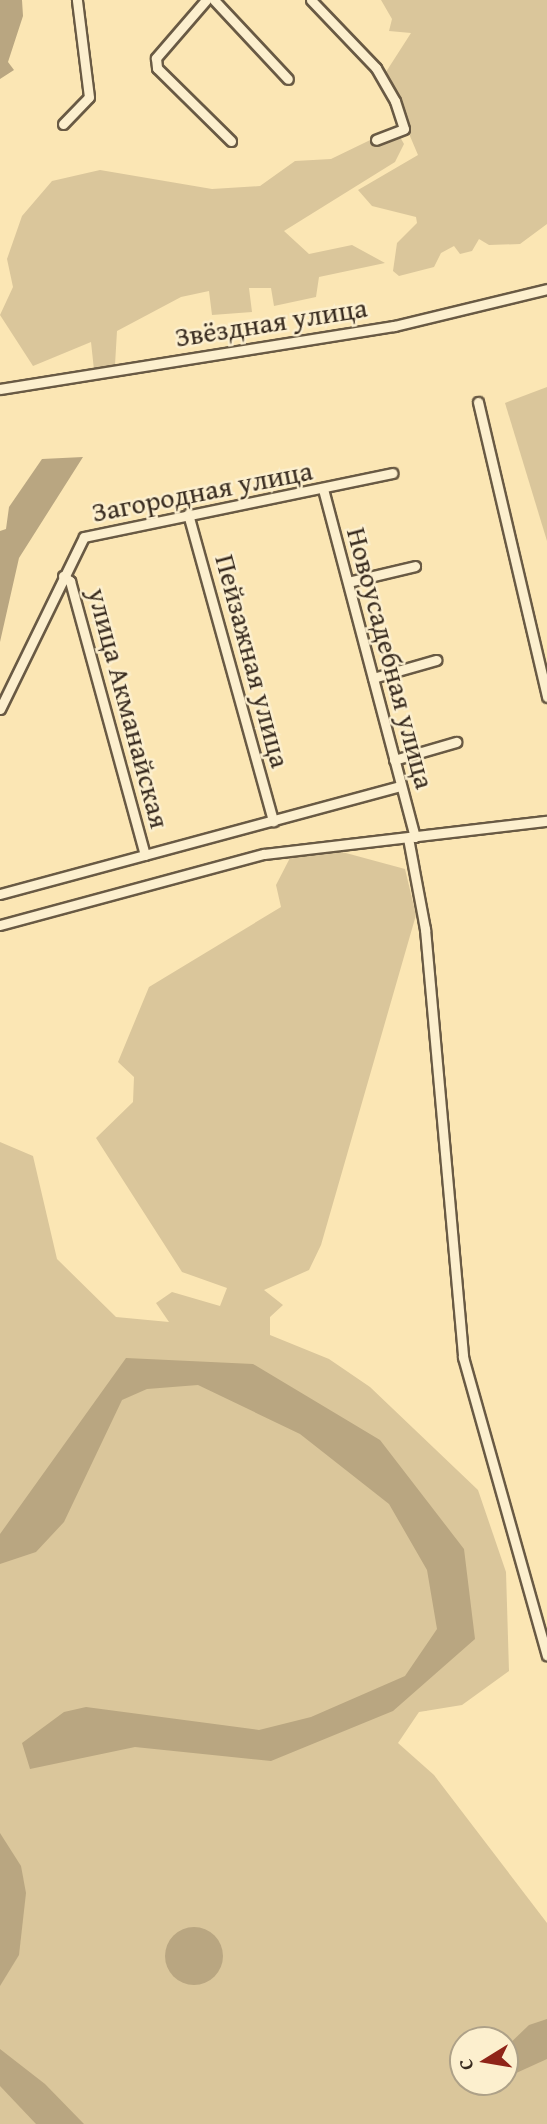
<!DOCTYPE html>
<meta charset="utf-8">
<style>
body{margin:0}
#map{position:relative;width:547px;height:2124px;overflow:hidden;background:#fbe6b4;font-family:"Gentium Book Plus",serif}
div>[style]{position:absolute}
.green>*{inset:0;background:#dac69b}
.water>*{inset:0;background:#b9a681}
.round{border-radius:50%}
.roads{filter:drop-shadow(2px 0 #695a44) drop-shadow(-2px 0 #695a44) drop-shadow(0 2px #695a44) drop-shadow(0 -2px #695a44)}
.minor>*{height:9px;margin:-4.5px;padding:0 4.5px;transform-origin:4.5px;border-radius:4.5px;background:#fcefce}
span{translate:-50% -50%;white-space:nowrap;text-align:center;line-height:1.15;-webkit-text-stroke:5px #fcefce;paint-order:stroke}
.street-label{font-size:28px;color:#382b1f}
.north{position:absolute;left:449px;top:2026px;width:70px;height:70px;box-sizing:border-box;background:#fcefce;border:2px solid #aea188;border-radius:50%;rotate:259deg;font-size:19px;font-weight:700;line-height:28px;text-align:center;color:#382b1f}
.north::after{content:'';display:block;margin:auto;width:24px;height:32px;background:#8f2418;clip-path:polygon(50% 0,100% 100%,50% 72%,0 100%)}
</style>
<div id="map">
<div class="green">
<i style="clip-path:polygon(381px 0,547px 0,547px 224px,520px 244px,489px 245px,479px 239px,472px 251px,460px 254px,454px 246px,441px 253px,434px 267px,399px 276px,393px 271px,397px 243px,417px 223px,416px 217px,372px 206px,358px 190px,418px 155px,384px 75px,411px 33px,389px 31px,392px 19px)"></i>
<i style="clip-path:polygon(395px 128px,404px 144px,395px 162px,284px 231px,309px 254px,352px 245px,385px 263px,319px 277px,316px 297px,274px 306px,271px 288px,249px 288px,252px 312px,212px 315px,209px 291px,181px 297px,117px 331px,115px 365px,94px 370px,91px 342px,33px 366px,0 315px,13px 287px,7px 259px,22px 216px,52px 181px,100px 170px,212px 189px,260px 186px,295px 161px,331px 159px)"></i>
<i style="clip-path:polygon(547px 387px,547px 541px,505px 403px)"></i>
<i style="clip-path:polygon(evenodd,331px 849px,405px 869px,416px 915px,321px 1245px,309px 1270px,264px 1290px,283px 1305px,270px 1317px,270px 1335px,329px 1359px,370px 1387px,478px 1490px,506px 1572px,509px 1671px,462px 1705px,419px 1712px,398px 1743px,434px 1775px,547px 1923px,547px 2124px,0 2124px,0 1142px,33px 1156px,57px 1259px,116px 1317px,169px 1322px,156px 1303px,172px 1292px,220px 1306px,227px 1288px,182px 1272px,96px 1138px,133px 1102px,134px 1077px,118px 1062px,149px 987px,281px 907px,276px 885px,292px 854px,331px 849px,463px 2040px,505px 2040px,505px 2082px,463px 2082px,463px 2040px)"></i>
</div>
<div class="water">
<i style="clip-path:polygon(0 0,22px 0,23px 16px,8px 62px,14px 70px,0 79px)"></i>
<i style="clip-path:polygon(83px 457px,19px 558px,0 642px,0 531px,6px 529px,9px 507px,42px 459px)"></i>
<i style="clip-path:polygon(126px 1358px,253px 1364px,380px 1440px,464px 1549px,475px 1639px,393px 1711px,271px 1761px,135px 1747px,30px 1769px,22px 1743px,64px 1712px,86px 1707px,259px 1730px,311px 1717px,405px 1676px,437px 1629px,427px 1570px,389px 1504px,300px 1434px,198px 1385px,147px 1389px,122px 1400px,64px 1522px,36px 1552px,0 1564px,0 1534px)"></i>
<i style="clip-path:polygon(0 1833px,21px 1866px,26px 1893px,19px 1955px,0 1986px)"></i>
<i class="round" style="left:165px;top:1927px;width:58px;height:58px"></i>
<i style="clip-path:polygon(547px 2019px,547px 2059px,505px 2078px,505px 2048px,529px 2025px)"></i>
<i style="clip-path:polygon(0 2049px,45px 2084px,84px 2124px,36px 2124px,0 2086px)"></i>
</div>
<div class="roads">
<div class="minor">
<i style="left:206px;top:0;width:77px;rotate:130.8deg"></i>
<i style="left:156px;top:58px;width:10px;rotate:84deg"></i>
<i style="left:157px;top:68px;width:104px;rotate:44.6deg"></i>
<i style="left:214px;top:0;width:108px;rotate:46.9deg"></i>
<i style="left:311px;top:0;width:94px;rotate:46.3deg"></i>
<i style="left:376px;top:68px;width:38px;rotate:60deg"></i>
<i style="left:395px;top:101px;width:29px;rotate:72deg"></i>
<i style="left:404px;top:129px;width:30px;rotate:159deg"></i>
<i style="left:63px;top:124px;width:37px;rotate:-46deg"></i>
<i style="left:89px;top:97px;width:98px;rotate:-97.1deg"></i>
<i style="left:0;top:389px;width:399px;rotate:-9.1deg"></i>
<i style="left:394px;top:326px;width:157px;rotate:-13.6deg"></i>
<i style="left:478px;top:402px;width:303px;rotate:76.8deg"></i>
<i style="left:323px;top:489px;width:360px;rotate:75.2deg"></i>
<i style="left:188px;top:514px;width:319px;rotate:74.5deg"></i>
<i style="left:63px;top:576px;width:9px;rotate:36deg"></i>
<i style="left:70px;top:581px;width:284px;rotate:74.7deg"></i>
<i style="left:348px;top:582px;width:69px;rotate:-13.4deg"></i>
<i style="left:373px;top:678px;width:66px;rotate:-15.9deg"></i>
<i style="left:0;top:709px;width:191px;rotate:-64deg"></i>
<i style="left:84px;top:537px;width:315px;rotate:-11.7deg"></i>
<i style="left:394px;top:760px;width:65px;rotate:-16.2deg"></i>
<i style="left:408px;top:838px;width:93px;rotate:79.4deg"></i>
<i style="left:425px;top:929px;width:430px;rotate:84.9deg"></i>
<i style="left:463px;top:1357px;width:310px;rotate:74.3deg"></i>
<i style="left:0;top:894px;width:415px;rotate:-15.1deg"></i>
<i style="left:0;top:925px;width:273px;rotate:-15.1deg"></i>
<i style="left:264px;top:854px;width:285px;rotate:-6.7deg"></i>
</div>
</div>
<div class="street-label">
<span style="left:271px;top:322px;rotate:-9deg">Звёздная улица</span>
<span style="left:202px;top:491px;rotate:-11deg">Загородная улица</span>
<span style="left:391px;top:658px;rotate:75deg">Новоусадебная улица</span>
<span style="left:253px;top:661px;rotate:75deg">Пейзажная улица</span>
<span style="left:129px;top:708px;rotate:75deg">улица Акманайская</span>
</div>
<div class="north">С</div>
</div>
